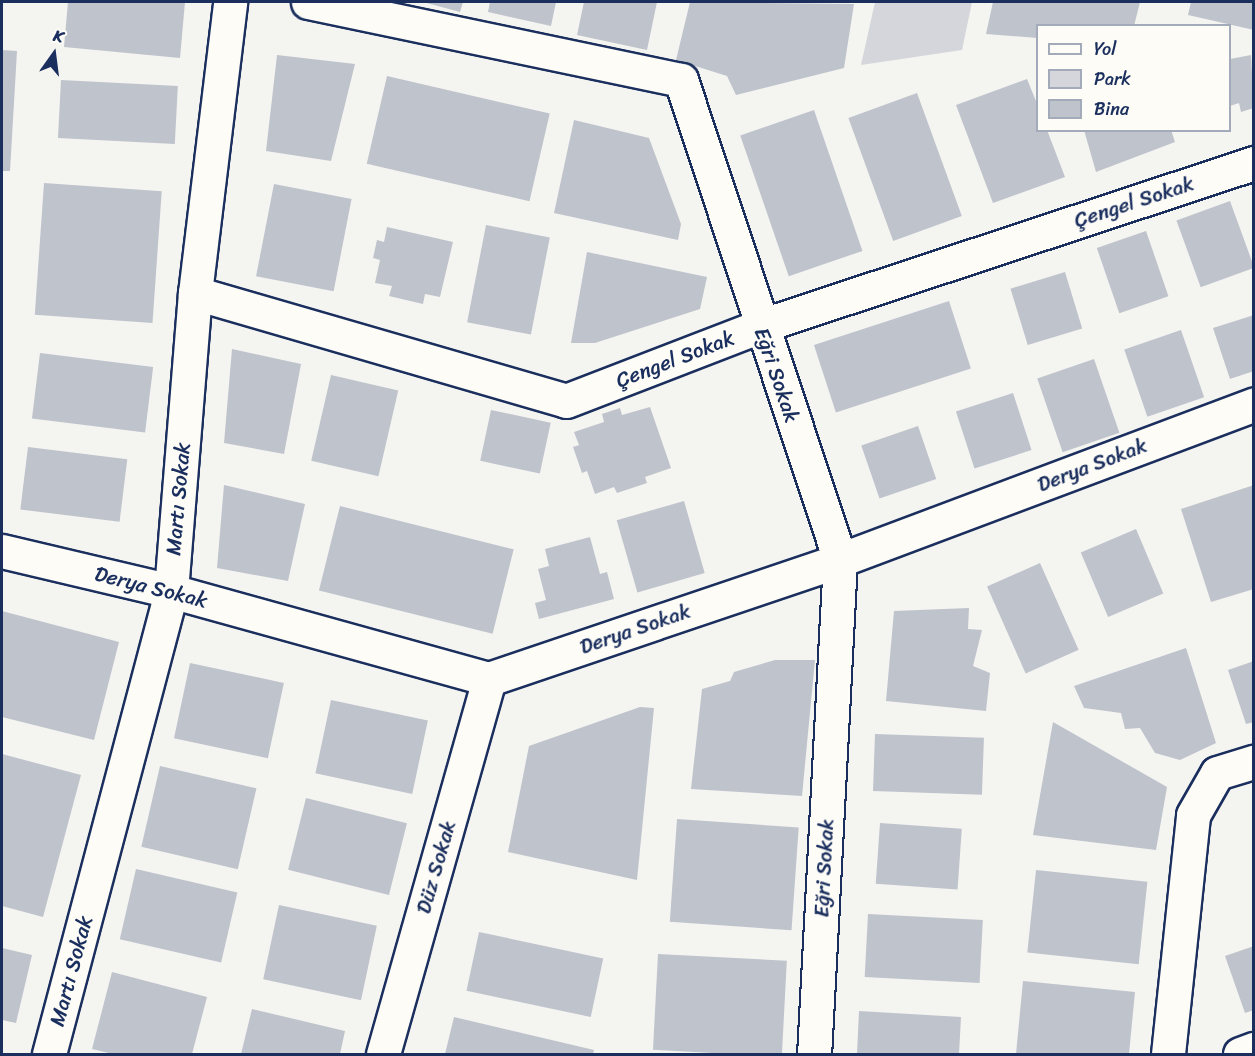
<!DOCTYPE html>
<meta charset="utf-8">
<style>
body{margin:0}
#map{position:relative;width:1255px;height:1056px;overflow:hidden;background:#f4f4f1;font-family:Sriracha,sans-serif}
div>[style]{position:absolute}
.green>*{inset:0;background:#d4d6db}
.building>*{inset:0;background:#bfc3cc;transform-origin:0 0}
.roads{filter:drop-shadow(2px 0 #1b2f5e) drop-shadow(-2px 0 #1b2f5e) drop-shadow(0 2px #1b2f5e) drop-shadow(0 -2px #1b2f5e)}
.minor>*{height:33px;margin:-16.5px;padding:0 16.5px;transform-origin:16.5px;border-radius:16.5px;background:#fdfcf7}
span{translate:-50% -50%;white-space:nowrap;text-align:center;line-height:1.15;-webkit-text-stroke:6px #fdfcf7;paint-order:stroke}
.street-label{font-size:21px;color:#1b2f5e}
.frame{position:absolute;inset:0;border:3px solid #1b2f5e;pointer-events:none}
.legend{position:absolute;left:1036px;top:24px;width:195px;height:108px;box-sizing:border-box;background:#fdfcf7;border:2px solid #a3aaba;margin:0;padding:8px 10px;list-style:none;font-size:18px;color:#1b2f5e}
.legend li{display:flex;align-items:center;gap:12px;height:30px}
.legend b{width:30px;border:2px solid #a3aaba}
.north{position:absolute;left:24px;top:24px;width:60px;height:60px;-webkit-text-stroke:4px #fdfcf7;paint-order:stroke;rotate:14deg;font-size:16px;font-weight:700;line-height:24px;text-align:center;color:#1b2f5e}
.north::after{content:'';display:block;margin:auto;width:21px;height:27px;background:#1b2f5e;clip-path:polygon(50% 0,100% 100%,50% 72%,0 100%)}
</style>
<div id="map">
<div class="green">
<i style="clip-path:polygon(875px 2px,972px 2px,962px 50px,861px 65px)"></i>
</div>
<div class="building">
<i style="clip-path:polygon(68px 2px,185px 2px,180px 58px,64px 47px)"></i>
<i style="clip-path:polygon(423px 2px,463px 2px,460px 12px)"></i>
<i style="clip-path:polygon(490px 2px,556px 2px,551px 26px,488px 12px)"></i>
<i style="clip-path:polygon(584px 2px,657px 2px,647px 50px,577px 35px)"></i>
<i style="clip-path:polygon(690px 2px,854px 4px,844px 68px,736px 95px,727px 76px,676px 60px)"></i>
<i style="clip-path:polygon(993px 2px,1140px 2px,1134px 26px,1038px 26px,1038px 38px,986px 34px)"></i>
<i style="clip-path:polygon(1191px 2px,1254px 2px,1254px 30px,1188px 15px)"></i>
<i style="clip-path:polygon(2px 50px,17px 51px,10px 171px,2px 171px)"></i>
<i style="clip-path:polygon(277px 55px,355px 64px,331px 161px,266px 151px)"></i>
<i style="clip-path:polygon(1251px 55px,1254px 108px,1241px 112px,1239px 103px,1230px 106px,1230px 59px)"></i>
<i style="left:387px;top:76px;width:167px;height:90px;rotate:13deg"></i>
<i style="clip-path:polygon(1027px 79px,1038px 106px,1038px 130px,1047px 130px,1065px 177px,993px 203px,956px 105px)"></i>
<i style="left:61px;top:80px;width:117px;height:58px;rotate:3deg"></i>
<i style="left:917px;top:93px;width:131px;height:73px;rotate:70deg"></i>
<i style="left:814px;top:110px;width:149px;height:78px;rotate:71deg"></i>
<i style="clip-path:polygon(574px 120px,649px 138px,681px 224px,678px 240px,554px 213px)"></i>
<i style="clip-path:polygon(1084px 130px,1171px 130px,1175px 142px,1096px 172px)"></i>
<i style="left:44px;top:183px;width:118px;height:132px;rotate:4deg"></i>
<i style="left:274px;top:184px;width:79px;height:94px;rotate:11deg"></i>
<i style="left:1230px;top:201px;width:71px;height:57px;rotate:70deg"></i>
<i style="left:486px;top:225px;width:65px;height:99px;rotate:11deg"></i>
<i style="clip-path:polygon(387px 227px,453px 242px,440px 297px,425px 294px,423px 304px,389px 296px,392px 286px,375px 283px,380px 260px,373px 258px,377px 240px,384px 242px)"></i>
<i style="left:1146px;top:231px;width:69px;height:52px;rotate:71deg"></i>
<i style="clip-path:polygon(587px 252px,707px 277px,700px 309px,595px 343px,571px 343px)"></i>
<i style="left:1065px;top:272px;width:59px;height:57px;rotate:73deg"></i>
<i style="left:949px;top:301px;width:71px;height:142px;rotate:72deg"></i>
<i style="clip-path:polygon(1254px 315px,1254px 371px,1230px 379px,1213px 328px)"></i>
<i style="left:1181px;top:330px;width:71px;height:60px;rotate:71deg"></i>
<i style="clip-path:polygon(232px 349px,301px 364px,284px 454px,224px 443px)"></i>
<i style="left:40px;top:353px;width:114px;height:66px;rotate:7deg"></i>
<i style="left:1094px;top:359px;width:78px;height:60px;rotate:71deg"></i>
<i style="left:331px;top:375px;width:69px;height:88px;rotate:13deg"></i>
<i style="left:1013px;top:393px;width:60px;height:60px;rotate:72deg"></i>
<i style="clip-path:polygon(650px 407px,671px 468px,645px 477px,647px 483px,617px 493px,614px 487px,595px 494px,587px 471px,582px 473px,573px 447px,579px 445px,574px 432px,604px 422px,602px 414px,620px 408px,622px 415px)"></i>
<i style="left:491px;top:410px;width:61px;height:52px;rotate:12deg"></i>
<i style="left:918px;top:426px;width:56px;height:60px;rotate:71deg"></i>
<i style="left:28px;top:447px;width:100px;height:63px;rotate:7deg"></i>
<i style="clip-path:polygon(224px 485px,305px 504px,288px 581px,217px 568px)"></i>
<i style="clip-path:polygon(1254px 485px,1254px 589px,1211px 602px,1181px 509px)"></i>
<i style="left:684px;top:501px;width:75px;height:70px;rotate:74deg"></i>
<i style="left:340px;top:506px;width:179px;height:87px;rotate:14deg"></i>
<i style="left:1136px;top:529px;width:70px;height:60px;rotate:67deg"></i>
<i style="clip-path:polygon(590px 537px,600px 574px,607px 572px,614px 599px,539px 619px,535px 603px,546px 600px,538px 569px,549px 566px,545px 549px)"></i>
<i style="left:1040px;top:563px;width:95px;height:58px;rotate:66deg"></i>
<i style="clip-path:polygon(969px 608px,968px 629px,982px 630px,973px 666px,990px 673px,986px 711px,886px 701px,894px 611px)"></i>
<i style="clip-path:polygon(2px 611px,119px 642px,94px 740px,2px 717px)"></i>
<i style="clip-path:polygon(1186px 648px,1216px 743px,1180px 760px,1155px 753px,1140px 728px,1125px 729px,1121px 713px,1084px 708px,1074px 686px)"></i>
<i style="clip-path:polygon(775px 660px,815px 660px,802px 796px,691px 789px,702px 689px,730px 681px,734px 672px)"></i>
<i style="clip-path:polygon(1254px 661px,1254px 722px,1246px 724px,1228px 670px)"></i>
<i style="left:190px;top:663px;width:96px;height:77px;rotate:12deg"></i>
<i style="left:331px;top:700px;width:99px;height:75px;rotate:12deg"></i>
<i style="clip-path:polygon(640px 707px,654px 708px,637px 880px,508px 852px,529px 746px)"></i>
<i style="clip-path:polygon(1053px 722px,1167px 787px,1156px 850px,1033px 835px)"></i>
<i style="left:875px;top:734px;width:109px;height:57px;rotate:2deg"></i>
<i style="clip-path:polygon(2px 754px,81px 775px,43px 917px,2px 906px)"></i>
<i style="left:160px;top:766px;width:99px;height:83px;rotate:13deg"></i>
<i style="left:306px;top:798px;width:104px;height:74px;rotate:14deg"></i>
<i style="left:677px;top:819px;width:122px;height:103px;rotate:4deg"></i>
<i style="left:880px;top:823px;width:82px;height:61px;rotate:4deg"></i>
<i style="left:136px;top:869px;width:104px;height:72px;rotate:13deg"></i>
<i style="left:1036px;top:870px;width:112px;height:83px;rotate:6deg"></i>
<i style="left:279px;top:905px;width:100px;height:76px;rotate:12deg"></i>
<i style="left:868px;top:914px;width:115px;height:63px;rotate:3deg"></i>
<i style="left:479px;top:932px;width:127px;height:60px;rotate:12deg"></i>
<i style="clip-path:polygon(1254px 946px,1254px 1010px,1245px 1013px,1225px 956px)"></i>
<i style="clip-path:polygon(2px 948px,32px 955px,16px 1023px,2px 1020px)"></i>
<i style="left:658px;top:954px;width:129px;height:96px;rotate:3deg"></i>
<i style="clip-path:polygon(112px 972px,207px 997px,192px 1054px,113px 1054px,92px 1049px)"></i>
<i style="clip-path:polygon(1023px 981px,1135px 992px,1129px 1054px,1016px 1054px)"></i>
<i style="clip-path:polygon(252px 1009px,345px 1031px,340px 1054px,241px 1054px)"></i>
<i style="clip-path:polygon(859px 1011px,961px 1017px,959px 1054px,857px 1054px)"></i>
<i style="clip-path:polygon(454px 1017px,594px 1050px,593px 1054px,445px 1054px)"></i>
</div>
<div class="roads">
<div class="minor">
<i style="left:308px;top:2px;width:381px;rotate:11.8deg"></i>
<i style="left:681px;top:80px;width:506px;rotate:71.67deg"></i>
<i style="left:840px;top:560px;width:495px;rotate:93deg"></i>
<i style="left:195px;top:293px;width:386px;rotate:16.2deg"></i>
<i style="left:566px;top:401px;width:208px;rotate:-21.1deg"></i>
<i style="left:760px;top:326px;width:520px;rotate:-18.26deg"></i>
<i style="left:2px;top:551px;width:174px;rotate:13.3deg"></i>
<i style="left:171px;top:591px;width:330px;rotate:15.5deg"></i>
<i style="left:489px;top:679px;width:371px;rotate:-18.7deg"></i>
<i style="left:840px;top:560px;width:442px;rotate:-20.6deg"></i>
<i style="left:49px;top:1054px;width:479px;rotate:-75.2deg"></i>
<i style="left:171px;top:591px;width:299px;rotate:-85.4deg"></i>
<i style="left:195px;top:293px;width:293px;rotate:-83.1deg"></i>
<i style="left:383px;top:1054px;width:390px;rotate:-74.2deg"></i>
<i style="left:1168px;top:1054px;width:240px;rotate:-84deg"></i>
<i style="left:1193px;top:815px;width:48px;rotate:-60.3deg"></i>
<i style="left:1217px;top:773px;width:39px;rotate:-17deg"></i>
<i style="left:1240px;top:1054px;width:15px;rotate:-20deg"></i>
</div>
</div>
<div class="street-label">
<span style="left:1134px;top:202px;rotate:-18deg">Çengel Sokak</span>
<span style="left:675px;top:359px;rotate:-21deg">Çengel Sokak</span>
<span style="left:777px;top:375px;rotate:71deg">Eğri Sokak</span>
<span style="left:1092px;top:465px;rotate:-21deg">Derya Sokak</span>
<span style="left:178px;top:499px;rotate:-85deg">Martı Sokak</span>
<span style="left:151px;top:587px;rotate:14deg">Derya Sokak</span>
<span style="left:635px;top:629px;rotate:-19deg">Derya Sokak</span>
<span style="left:436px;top:867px;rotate:-74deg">Düz Sokak</span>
<span style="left:824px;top:868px;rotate:-87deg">Eğri Sokak</span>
<span style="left:71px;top:971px;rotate:-75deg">Martı Sokak</span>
</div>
<div class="frame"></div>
<ul class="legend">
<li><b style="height:8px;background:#fdfcf7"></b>Yol</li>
<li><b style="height:16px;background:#d4d6db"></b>Park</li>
<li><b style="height:16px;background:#bfc3cc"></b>Bina</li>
</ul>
<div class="north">K</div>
</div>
